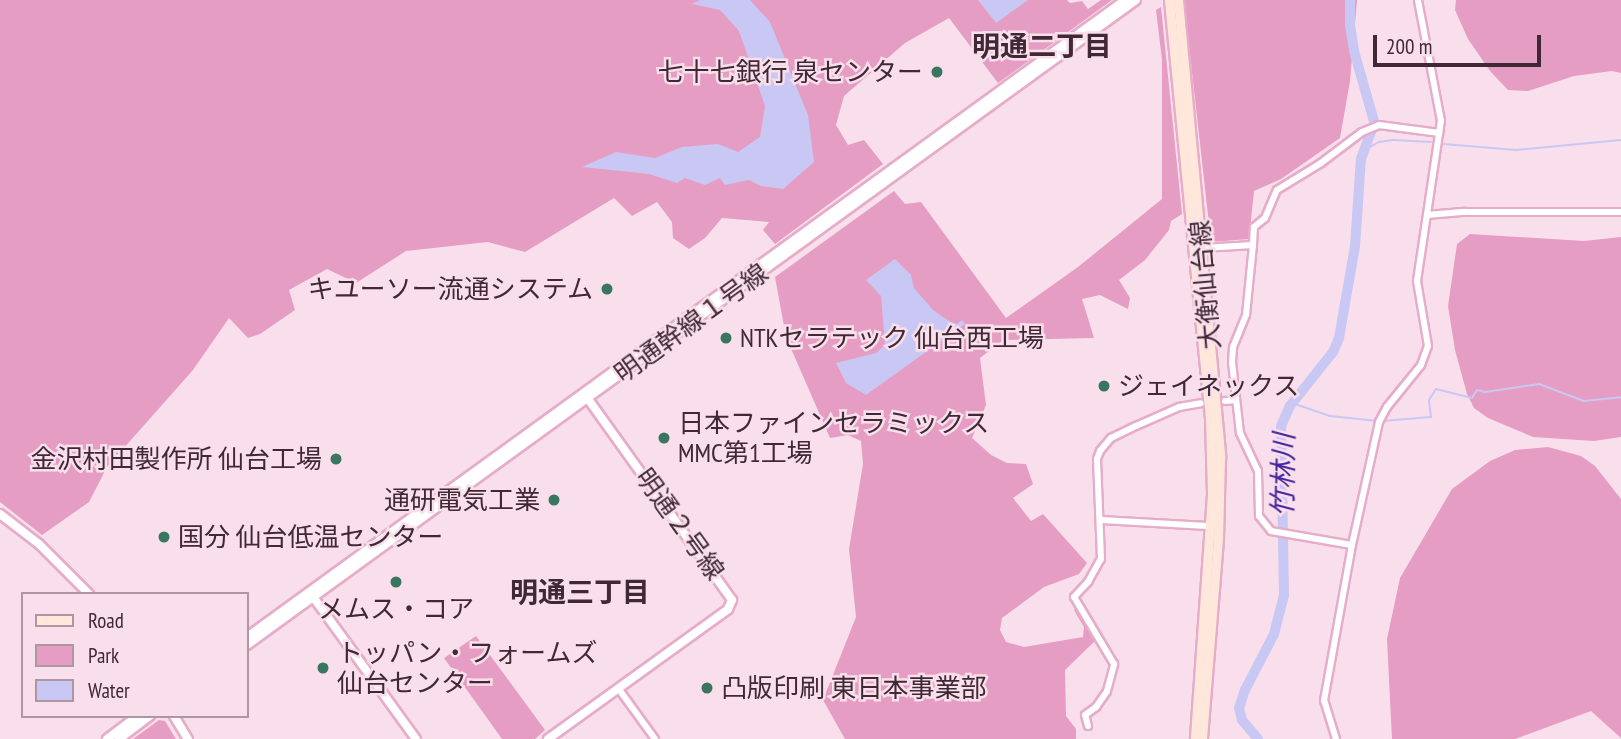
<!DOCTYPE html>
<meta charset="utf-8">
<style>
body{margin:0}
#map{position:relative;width:1621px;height:739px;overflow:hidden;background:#f8dfeb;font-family:"PT Sans Narrow","Noto Sans JP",sans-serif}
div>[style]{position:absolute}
.green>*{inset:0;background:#e69dc3}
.water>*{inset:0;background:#c9c7f3}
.stream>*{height:2px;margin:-1px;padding:0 1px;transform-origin:1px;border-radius:1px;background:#c9c7f3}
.river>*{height:10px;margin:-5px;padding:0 5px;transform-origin:5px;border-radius:5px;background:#c9c7f3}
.roads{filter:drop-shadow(2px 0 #e6acc9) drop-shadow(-2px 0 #e6acc9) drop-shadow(0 2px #e6acc9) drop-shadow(0 -2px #e6acc9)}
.minor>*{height:6px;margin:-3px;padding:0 3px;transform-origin:3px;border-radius:3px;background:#fff}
.tertiary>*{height:8px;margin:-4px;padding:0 4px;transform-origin:4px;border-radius:4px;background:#fff}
.secondary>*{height:9px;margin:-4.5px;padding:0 4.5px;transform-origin:4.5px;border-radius:4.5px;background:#ffe7db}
.dots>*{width:19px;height:19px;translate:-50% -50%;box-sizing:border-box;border:4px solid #f8dfeb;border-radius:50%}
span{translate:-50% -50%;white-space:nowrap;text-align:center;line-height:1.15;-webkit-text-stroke:5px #f8dfeb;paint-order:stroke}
.poi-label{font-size:26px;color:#402935}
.right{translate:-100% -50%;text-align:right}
.left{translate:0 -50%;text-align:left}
.street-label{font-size:26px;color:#402935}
.neighbourhood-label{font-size:28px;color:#402935;font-weight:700}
.water-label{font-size:28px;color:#46249e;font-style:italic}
.legend{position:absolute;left:21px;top:592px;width:228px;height:126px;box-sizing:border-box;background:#f8dfeb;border:2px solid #ae96a2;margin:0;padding:9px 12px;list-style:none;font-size:21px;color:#402935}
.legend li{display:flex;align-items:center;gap:14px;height:35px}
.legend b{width:35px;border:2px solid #ae96a2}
.scale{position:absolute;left:1373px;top:35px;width:168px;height:32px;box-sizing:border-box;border:4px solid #402935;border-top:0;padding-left:9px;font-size:21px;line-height:24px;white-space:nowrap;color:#402935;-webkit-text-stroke:5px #f8dfeb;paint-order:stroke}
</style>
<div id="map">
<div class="green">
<i style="clip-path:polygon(0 0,1067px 0,1070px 3px,1082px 1px,1088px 9px,1101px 0,1112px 0,998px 83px,949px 18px,905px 43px,844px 96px,836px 125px,848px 145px,864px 140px,883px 164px,775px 244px,763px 230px,769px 222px,722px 218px,705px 238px,689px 249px,673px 238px,672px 222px,657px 202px,632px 216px,614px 198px,525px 252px,488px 242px,406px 251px,356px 283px,327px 269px,289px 290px,295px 310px,260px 334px,248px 338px,229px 318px,193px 370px,107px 467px,89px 502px,42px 535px,0 502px)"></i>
<i style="clip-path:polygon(1184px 0,1357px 0,1350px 81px,1340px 138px,1281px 179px,1254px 191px,1249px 239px,1211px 242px)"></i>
<i style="clip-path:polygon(1456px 0,1621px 0,1621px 73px,1612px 71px,1574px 76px,1528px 91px,1508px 90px,1490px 71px,1468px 39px,1455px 10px)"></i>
<i style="clip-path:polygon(1161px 7px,1182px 214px,1171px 221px,1169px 230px,1145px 260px,1119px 280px,1130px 298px,1128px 309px,1100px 295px,1082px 299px,1094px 338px,1003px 340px,980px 358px,986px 405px,972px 438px,991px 455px,1007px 463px,1026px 464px,1033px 484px,1013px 498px,1031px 521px,1043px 514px,1087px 563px,1079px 574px,1044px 587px,1002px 618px,1000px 630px,1006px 642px,1024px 647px,1083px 637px,1084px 627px,1074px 610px,1076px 608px,1097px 639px,1065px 670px,1066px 716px,1076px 729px,1076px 739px,845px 739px,823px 700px,856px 617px,849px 549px,863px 464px,861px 441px,848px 435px,830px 438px,786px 337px,775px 277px,894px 191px,905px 204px,921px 202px,1006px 318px,1078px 267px,1162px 199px,1162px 60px,1156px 10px)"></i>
<i style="clip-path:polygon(1470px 234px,1584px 241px,1621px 237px,1621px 437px,1594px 441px,1533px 437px,1488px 418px,1474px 408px,1467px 394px,1455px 350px,1448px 306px,1457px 244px)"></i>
<i style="clip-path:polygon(1548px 447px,1581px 456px,1595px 466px,1621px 499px,1621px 738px,1591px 711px,1515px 739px,1392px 739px,1387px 639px,1400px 578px,1452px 489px,1490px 461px,1515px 450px)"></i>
<i style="clip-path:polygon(476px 636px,545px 730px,535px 739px,502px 739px,444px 658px)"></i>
<i style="clip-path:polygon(159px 720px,165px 721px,176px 739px,133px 739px)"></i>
</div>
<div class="water">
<i style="clip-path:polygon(700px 0,750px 0,770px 22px,808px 115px,814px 162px,783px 189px,761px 186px,749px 180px,725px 185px,720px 178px,705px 185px,685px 178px,677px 183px,649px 174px,582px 167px,616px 152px,655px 158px,682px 147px,718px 144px,738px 152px,760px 137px,765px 106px,739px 31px,720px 10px,692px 4px)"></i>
<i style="clip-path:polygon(978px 0,1028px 0,996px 23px)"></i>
<i style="clip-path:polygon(895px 259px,911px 275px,914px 288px,933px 310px,949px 321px,957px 324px,962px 320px,965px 324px,866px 395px,846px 383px,836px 363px,876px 353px,885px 345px,881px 296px,866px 280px)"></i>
</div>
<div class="stream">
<i style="left:1444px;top:144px;width:72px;rotate:4.8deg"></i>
<i style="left:1516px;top:150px;width:105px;rotate:-5.4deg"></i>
<i style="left:1365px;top:150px;width:16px;rotate:-30deg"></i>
<i style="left:1379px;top:142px;width:14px;rotate:-8deg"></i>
<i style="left:1393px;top:140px;width:38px;rotate:3deg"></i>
<i style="left:1292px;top:403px;width:40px;rotate:18.9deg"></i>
<i style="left:1330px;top:416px;width:48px;rotate:5.9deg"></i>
<i style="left:1383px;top:421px;width:48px;rotate:-4.8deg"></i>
<i style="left:1431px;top:417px;width:17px;rotate:-97deg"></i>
<i style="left:1429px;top:400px;width:13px;rotate:-58deg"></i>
<i style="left:1436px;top:389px;width:37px;rotate:14deg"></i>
<i style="left:1472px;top:398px;width:9px;rotate:-58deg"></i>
<i style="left:1477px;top:390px;width:8px;rotate:14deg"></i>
<i style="left:1485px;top:392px;width:55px;rotate:-8.4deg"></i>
<i style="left:1539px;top:384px;width:48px;rotate:20.7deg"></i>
<i style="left:1584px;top:401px;width:37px;rotate:-6deg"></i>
</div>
<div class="river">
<i style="left:1350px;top:0;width:25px;rotate:90deg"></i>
<i style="left:1350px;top:25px;width:26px;rotate:81deg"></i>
<i style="left:1354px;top:51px;width:73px;rotate:74.1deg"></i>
<i style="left:1258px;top:739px;width:25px;rotate:-130deg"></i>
<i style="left:1242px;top:720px;width:12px;rotate:-104deg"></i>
<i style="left:1239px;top:708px;width:19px;rotate:-72deg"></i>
<i style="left:1245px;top:690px;width:63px;rotate:-62.6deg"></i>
<i style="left:1274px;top:634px;width:40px;rotate:-75.6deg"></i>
<i style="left:1284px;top:595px;width:169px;rotate:-91deg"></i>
<i style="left:1281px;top:426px;width:22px;rotate:-66deg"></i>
<i style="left:1290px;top:406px;width:69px;rotate:-51.5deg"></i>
<i style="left:1333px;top:352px;width:15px;rotate:-67deg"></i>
<i style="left:1339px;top:338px;width:93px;rotate:-80.1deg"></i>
<i style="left:1355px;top:246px;width:87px;rotate:-86.1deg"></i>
<i style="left:1361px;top:159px;width:30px;rotate:-70deg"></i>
</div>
<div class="roads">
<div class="minor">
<i style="left:1427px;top:215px;width:38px;rotate:-5deg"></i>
<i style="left:1465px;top:212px;width:156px"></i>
<i style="left:1253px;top:245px;width:18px;rotate:-87deg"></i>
<i style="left:1254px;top:227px;width:14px;rotate:-39deg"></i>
<i style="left:1265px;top:218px;width:30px;rotate:-67deg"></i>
<i style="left:1277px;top:190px;width:52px;rotate:-31.5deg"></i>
<i style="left:1321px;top:163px;width:51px;rotate:-37.1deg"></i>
<i style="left:1362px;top:132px;width:18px;rotate:-22deg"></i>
<i style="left:1379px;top:125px;width:61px;rotate:7.6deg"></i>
<i style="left:1203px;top:248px;width:50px;rotate:-3.4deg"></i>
<i style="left:1253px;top:245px;width:70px;rotate:95.7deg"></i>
<i style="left:1246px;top:315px;width:35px;rotate:112deg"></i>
<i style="left:1233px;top:348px;width:14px;rotate:94deg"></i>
<i style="left:1232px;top:362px;width:71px;rotate:83.6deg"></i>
<i style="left:1240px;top:433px;width:42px;rotate:64.7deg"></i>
<i style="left:1258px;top:471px;width:45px;rotate:88.7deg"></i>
<i style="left:1259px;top:516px;width:19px;rotate:51deg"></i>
<i style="left:1271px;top:531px;width:82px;rotate:9.8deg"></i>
<i style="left:1352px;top:545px;width:158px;rotate:100.2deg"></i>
<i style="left:1324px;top:700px;width:41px;rotate:72.9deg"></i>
<i style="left:1225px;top:401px;width:11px;rotate:-5deg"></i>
<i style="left:1100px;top:520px;width:109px;rotate:3.2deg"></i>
<i style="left:1352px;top:545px;width:126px;rotate:-77.6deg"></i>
<i style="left:1379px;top:422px;width:17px;rotate:-62deg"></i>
<i style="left:1387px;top:407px;width:54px;rotate:-51deg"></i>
<i style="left:1421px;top:365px;width:20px;rotate:-70deg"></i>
<i style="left:1428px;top:346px;width:66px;rotate:-99.6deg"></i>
<i style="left:1417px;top:281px;width:162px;rotate:-81.5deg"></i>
<i style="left:1441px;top:121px;width:123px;rotate:-100.8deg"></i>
<i style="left:618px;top:688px;width:63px;rotate:54deg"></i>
<i style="left:1088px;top:726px;width:11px;rotate:-105deg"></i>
<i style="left:1085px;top:715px;width:14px;rotate:-36deg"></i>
<i style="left:1096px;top:707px;width:19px;rotate:-55deg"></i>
<i style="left:1107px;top:691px;width:28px;rotate:-75deg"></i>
<i style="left:1114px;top:664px;width:78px;rotate:-120.8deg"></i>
<i style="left:1074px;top:597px;width:21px;rotate:-47deg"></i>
<i style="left:1088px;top:582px;width:26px;rotate:-61deg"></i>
<i style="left:1101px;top:559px;width:100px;rotate:-92.3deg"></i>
<i style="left:1097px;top:459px;width:9px;rotate:-69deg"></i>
<i style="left:1100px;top:451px;width:17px;rotate:-50deg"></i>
<i style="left:1111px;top:438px;width:28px;rotate:-26deg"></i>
<i style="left:1136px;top:426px;width:47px;rotate:-23.8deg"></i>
<i style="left:1179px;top:407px;width:22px;rotate:-10deg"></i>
</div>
<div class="tertiary">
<i style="left:0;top:514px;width:49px;rotate:37.6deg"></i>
<i style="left:39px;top:544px;width:71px;rotate:45deg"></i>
<i style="left:311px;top:594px;width:179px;rotate:54.1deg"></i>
<i style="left:247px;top:637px;width:1085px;rotate:-35.96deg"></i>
<i style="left:247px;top:645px;width:1098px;rotate:-35.96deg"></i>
<i style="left:174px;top:716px;width:27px;rotate:59deg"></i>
<i style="left:107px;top:739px;width:39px;rotate:-37deg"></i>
<i style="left:119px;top:739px;width:39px;rotate:-37deg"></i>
<i style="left:548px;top:739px;width:222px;rotate:-35.8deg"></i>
<i style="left:728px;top:609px;width:10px;rotate:-66deg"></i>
<i style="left:732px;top:600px;width:254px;rotate:-125.6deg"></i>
</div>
<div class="secondary">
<i style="left:1169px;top:0;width:419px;rotate:84.4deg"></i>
<i style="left:1210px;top:417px;width:77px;rotate:88.5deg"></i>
<i style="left:1212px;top:494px;width:246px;rotate:94deg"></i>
<i style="left:1178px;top:0;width:459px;rotate:84.7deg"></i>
<i style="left:1220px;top:457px;width:82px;rotate:91.4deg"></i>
<i style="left:1218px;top:539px;width:201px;rotate:94.6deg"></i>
</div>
</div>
<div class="dots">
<i style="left:937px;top:72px;background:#39755f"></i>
<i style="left:607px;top:289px;background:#39755f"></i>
<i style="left:726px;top:338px;background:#39755f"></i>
<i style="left:1104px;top:386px;background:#39755f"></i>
<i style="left:664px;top:438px;background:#39755f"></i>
<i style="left:336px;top:459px;background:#39755f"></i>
<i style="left:554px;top:500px;background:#39755f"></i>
<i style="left:164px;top:537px;background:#39755f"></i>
<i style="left:396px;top:582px;background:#39755f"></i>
<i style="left:323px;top:668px;background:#39755f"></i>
<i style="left:707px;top:688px;background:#39755f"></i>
</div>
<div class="poi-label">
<span class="right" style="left:923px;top:72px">七十七銀行 泉センター</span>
<span class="right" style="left:593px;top:289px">キユーソー流通システム</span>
<span class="left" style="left:740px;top:338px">NTKセラテック 仙台西工場</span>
<span class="left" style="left:1118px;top:386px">ジェイネックス</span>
<span class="left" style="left:678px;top:438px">日本ファインセラミックス<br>MMC第1工場</span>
<span class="right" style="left:322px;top:459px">金沢村田製作所 仙台工場</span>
<span class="right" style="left:540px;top:500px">通研電気工業</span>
<span class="left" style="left:178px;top:537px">国分 仙台低温センター</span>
<span style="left:396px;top:609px">メムス・コア</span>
<span class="left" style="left:337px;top:668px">トッパン・フォームズ<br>仙台センター</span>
<span class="left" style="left:721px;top:688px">凸版印刷 東日本事業部</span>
</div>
<div class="street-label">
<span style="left:1205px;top:285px;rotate:-95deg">大衡仙台線</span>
<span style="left:691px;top:323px;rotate:-36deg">明通幹線１号線</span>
<span style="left:680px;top:524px;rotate:54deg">明通２号線</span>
</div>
<div class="neighbourhood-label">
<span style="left:1042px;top:46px">明通二丁目</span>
<span style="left:580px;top:592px">明通三丁目</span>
</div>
<div class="water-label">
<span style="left:1283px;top:475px;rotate:-89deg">竹林川</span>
</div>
<ul class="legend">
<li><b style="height:9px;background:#ffe7db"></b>Road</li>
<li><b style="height:19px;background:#e69dc3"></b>Park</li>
<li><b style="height:19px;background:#c9c7f3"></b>Water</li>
</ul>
<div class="scale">200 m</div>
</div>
